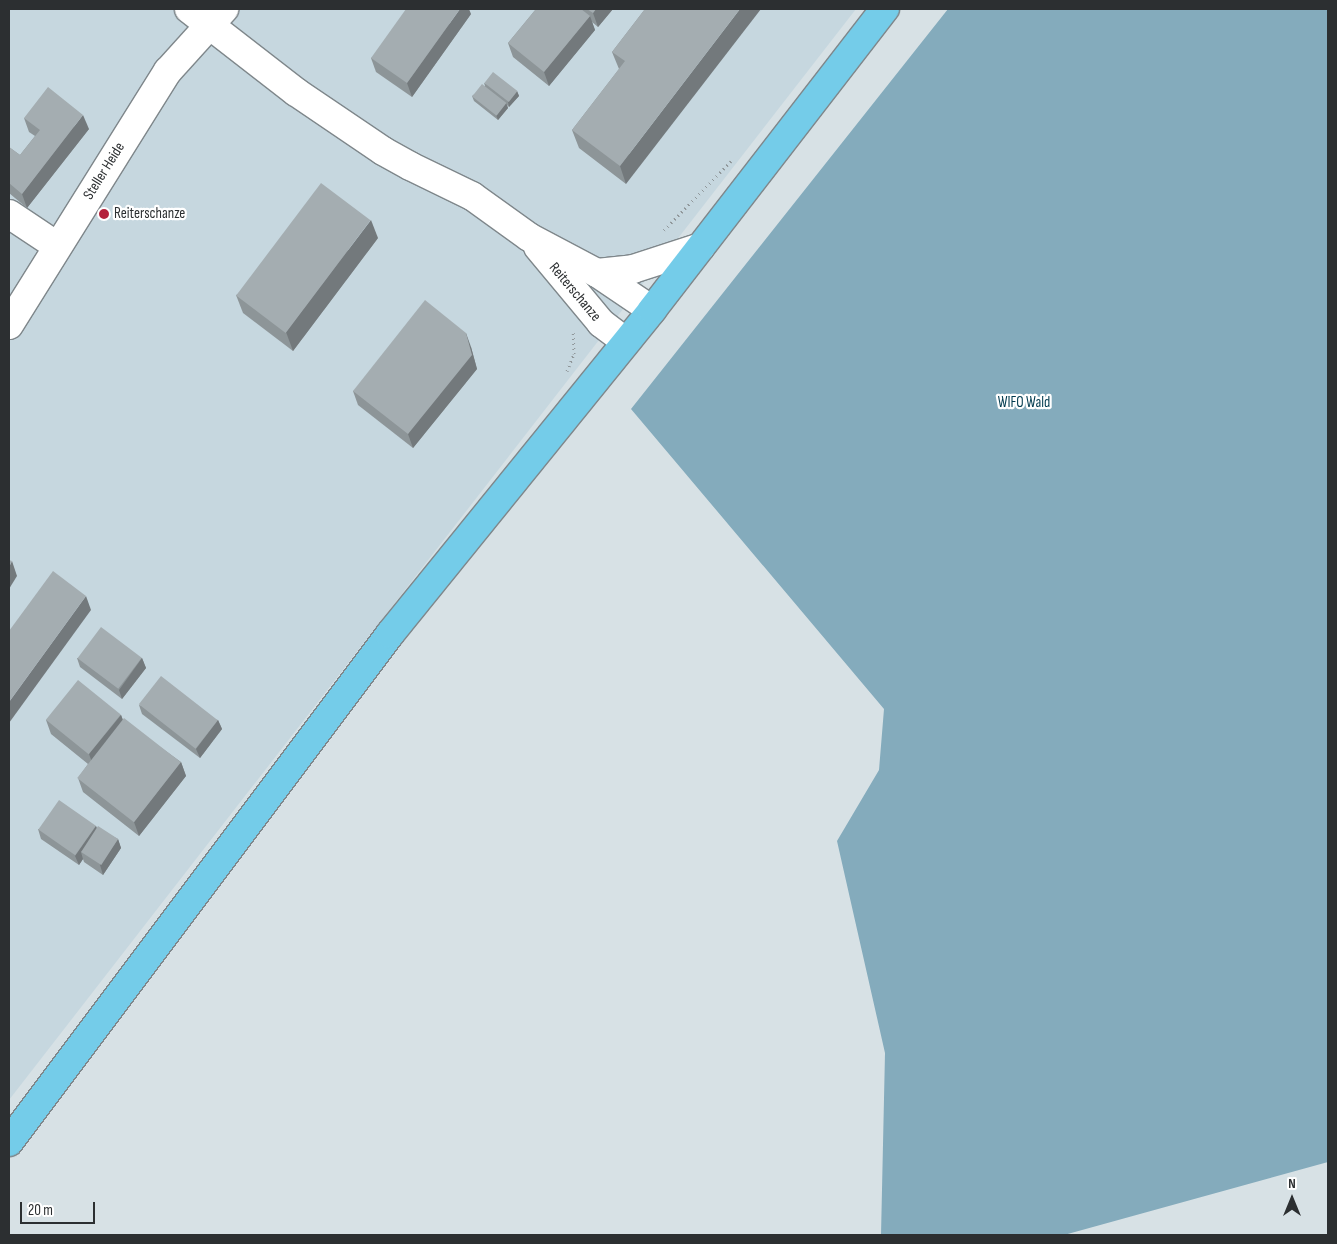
<!DOCTYPE html>
<style>
body{margin:0}
#map{position:relative;width:1337px;height:1244px;overflow:hidden;background:#d7e1e5;font-family:"Sofia Sans Condensed",sans-serif}
div>[style]{position:absolute}
.built>*{inset:0;background:#c6d7df}
.forest>*{inset:0;background:#84abbc}
.path>*{height:3px;margin-top:-1.5px;transform-origin:0;background:repeating-linear-gradient(90deg,#90979a 0 1px,transparent 0 5px)}
.roads{filter:drop-shadow(1px 0 #7f878b) drop-shadow(-1px 0 #7f878b) drop-shadow(0 1px #7f878b) drop-shadow(0 -1px #7f878b)}
.minor>*{height:28px;margin:-14px;padding:0 14px;transform-origin:14px;border-radius:14px;background:#fff}
.major>*{height:28px;margin:-14px;padding:0 14px;transform-origin:14px;border-radius:14px;background:#74cce9}
.wall>*{inset:0;background:#8d9598}
.shaded-wall>*{inset:0;background:#73797c}
.building>*{inset:0;background:#a4adb1;transform-origin:0 0}
.dots>*{width:14px;height:14px;translate:-50% -50%;box-sizing:border-box;border:2px solid #fff;border-radius:50%}
span{translate:-50% -50%;white-space:nowrap;text-align:center;line-height:1.15;-webkit-text-stroke:4.5px #fff;paint-order:stroke}
.street-label{font-size:15px;color:#2c2f31}
.poi-label{font-size:15px;color:#2c2f31}
.left{translate:0 -50%;text-align:left}
.park-label{font-size:15px;color:#003a4e}
.frame{position:absolute;inset:0;border:10px solid #2c2f31;pointer-events:none}
.north{position:absolute;left:1267px;top:1174px;width:50px;height:50px;-webkit-text-stroke:4px #fff;paint-order:stroke;rotate:0deg;font-size:14px;font-weight:700;line-height:20px;text-align:center;color:#2c2f31}
.north::after{content:'';display:block;margin:auto;width:18px;height:22px;background:#2c2f31;clip-path:polygon(50% 0,100% 100%,50% 72%,0 100%)}
.scale{position:absolute;left:20px;top:1202px;width:75px;height:22px;box-sizing:border-box;border:2px solid #2c2f31;border-top:0;padding-left:6px;font-size:15px;line-height:18px;white-space:nowrap;color:#2c2f31;-webkit-text-stroke:4px #fff;paint-order:stroke}
</style>
<div id="map">
<div class="built">
<i style="clip-path:polygon(9px 9px,856px 9px,9px 1100px)"></i>
</div>
<div class="forest">
<i style="clip-path:polygon(948px 9px,1328px 9px,1328px 1162px,1064px 1235px,881px 1235px,885px 1053px,837px 841px,879px 770px,884px 709px,631px 409px)"></i>
</div>
<div class="path">
<i style="left:664px;top:230px;width:99px;rotate:-45.8deg"></i>
<i style="left:567px;top:371px;width:18px;rotate:-68deg"></i>
<i style="left:574px;top:354px;width:23px;rotate:-92deg"></i>
</div>
<div class="roads">
<div class="minor">
<i style="left:189px;top:9px;width:135px;rotate:37.8deg"></i>
<i style="left:296px;top:92px;width:105px;rotate:34.1deg"></i>
<i style="left:383px;top:151px;width:31px;rotate:29deg"></i>
<i style="left:410px;top:166px;width:69px;rotate:25.8deg"></i>
<i style="left:472px;top:196px;width:70px;rotate:35.7deg"></i>
<i style="left:529px;top:237px;width:77px;rotate:27.9deg"></i>
<i style="left:597px;top:273px;width:66px;rotate:33.9deg"></i>
<i style="left:9px;top:214px;width:58px;rotate:33.7deg"></i>
<i style="left:538px;top:247px;width:99px;rotate:50.3deg"></i>
<i style="left:601px;top:323px;width:31px;rotate:37deg"></i>
<i style="left:597px;top:273px;width:36px;rotate:-6deg"></i>
<i style="left:633px;top:269px;width:71px;rotate:-17.9deg"></i>
<i style="left:9px;top:325px;width:300px;rotate:-58deg"></i>
<i style="left:168px;top:71px;width:84px;rotate:-47.9deg"></i>
</div>
<div class="major">
<i style="left:9px;top:1142px;width:635px;rotate:-53.13deg"></i>
<i style="left:390px;top:634px;width:417px;rotate:-51deg"></i>
<i style="left:652px;top:310px;width:381px;rotate:-52.3deg"></i>
</div>
</div>
<div class="wall">
<i style="clip-path:polygon(536px 9px,613px 9px,598px 27px,592px 22px,595px 30px,549px 86px,513px 57px,508px 43px)"></i>
<i style="clip-path:polygon(645px 9px,626px 184px,579px 148px,572px 130px,619px 69px,612px 52px)"></i>
<i style="clip-path:polygon(471px 14px,412px 97px,376px 72px,371px 58px)"></i>
<i style="clip-path:polygon(484px 83px,517px 91px,519px 96px,509px 107px,507px 105px,508px 108px,498px 120px,474px 101px,472px 96px,485px 86px)"></i>
<i style="clip-path:polygon(24px 118px,89px 129px,27px 208px,9px 193px,9px 147px,20px 155px,35px 136px,29px 132px)"></i>
<i style="clip-path:polygon(378px 238px,293px 351px,243px 313px,236px 295px)"></i>
<i style="clip-path:polygon(471px 347px,477px 369px,413px 448px,358px 405px,353px 391px)"></i>
<i style="clip-path:polygon(77px 658px,142px 658px,146px 668px,122px 699px,80px 667px)"></i>
<i style="clip-path:polygon(139px 705px,218px 720px,222px 729px,200px 758px,142px 714px)"></i>
<i style="clip-path:polygon(121px 715px,123px 720px,181px 762px,186px 776px,139px 836px,83px 792px,78px 778px,88px 764px,51px 734px,46px 720px)"></i>
<i style="clip-path:polygon(96px 826px,97px 828px,118px 839px,121px 848px,103px 875px,84px 862px,83px 859px,79px 865px,41px 839px,38px 829px)"></i>
</div>
<div class="shaded-wall">
<i style="clip-path:polygon(460px 9px,469px 9px,471px 14px,412px 97px,407px 83px)"></i>
<i style="clip-path:polygon(596px 9px,613px 9px,598px 27px,593px 13px)"></i>
<i style="clip-path:polygon(740px 9px,761px 9px,626px 184px,620px 166px)"></i>
<i style="clip-path:polygon(590px 16px,595px 30px,549px 86px,544px 72px)"></i>
<i style="clip-path:polygon(517px 91px,519px 96px,509px 107px,508px 102px)"></i>
<i style="clip-path:polygon(506px 103px,508px 108px,498px 120px,496px 115px)"></i>
<i style="clip-path:polygon(83px 115px,89px 129px,27px 208px,22px 194px)"></i>
<i style="clip-path:polygon(371px 220px,378px 238px,293px 351px,286px 332px)"></i>
<i style="clip-path:polygon(466px 333px,471px 347px,477px 369px,413px 448px,408px 434px)"></i>
<i style="clip-path:polygon(12px 561px,17px 576px,9px 589px,9px 567px)"></i>
<i style="clip-path:polygon(86px 596px,91px 610px,9px 723px,9px 702px)"></i>
<i style="clip-path:polygon(142px 658px,146px 668px,122px 699px,119px 690px)"></i>
<i style="clip-path:polygon(121px 715px,126px 729px,94px 768px,89px 754px)"></i>
<i style="clip-path:polygon(218px 720px,222px 729px,200px 758px,196px 749px)"></i>
<i style="clip-path:polygon(181px 762px,186px 776px,139px 836px,134px 822px)"></i>
<i style="clip-path:polygon(96px 826px,99px 836px,81px 852px,83px 859px,79px 865px,75px 856px)"></i>
<i style="clip-path:polygon(118px 839px,121px 848px,103px 875px,100px 865px)"></i>
</div>
<div class="building">
<i style="clip-path:polygon(406px 9px,460px 9px,407px 83px,371px 58px)"></i>
<i style="clip-path:polygon(536px 9px,581px 9px,590px 16px,544px 72px,508px 43px)"></i>
<i style="clip-path:polygon(587px 9px,596px 9px,593px 13px)"></i>
<i style="clip-path:polygon(645px 9px,740px 9px,620px 166px,572px 130px,625px 61px,612px 52px)"></i>
<i style="left:493px;top:72px;width:31px;height:14px;rotate:38deg"></i>
<i style="left:482px;top:84px;width:31px;height:16px;rotate:38deg"></i>
<i style="clip-path:polygon(48px 87px,83px 115px,22px 194px,9px 183px,9px 147px,20px 155px,40px 130px,24px 118px)"></i>
<i style="left:321px;top:183px;width:62px;height:141px;rotate:37deg"></i>
<i style="clip-path:polygon(425px 300px,466px 333px,472px 355px,408px 434px,353px 391px)"></i>
<i style="clip-path:polygon(9px 560px,12px 561px,9px 567px)"></i>
<i style="clip-path:polygon(53px 571px,86px 596px,9px 702px,9px 631px)"></i>
<i style="left:101px;top:627px;width:51px;height:39px;rotate:37deg"></i>
<i style="left:161px;top:676px;width:72px;height:36px;rotate:38deg"></i>
<i style="left:78px;top:680px;width:55px;height:51px;rotate:39deg"></i>
<i style="left:124px;top:718px;width:72px;height:76px;rotate:38deg"></i>
<i style="left:59px;top:800px;width:45px;height:36px;rotate:35deg"></i>
<i style="left:98px;top:826px;width:24px;height:31px;rotate:33deg"></i>
</div>
<div class="dots">
<i style="left:104px;top:214px;background:#b4223c"></i>
</div>
<div class="street-label">
<span style="left:104px;top:171px;rotate:-58deg">Steller Heide</span>
<span style="left:575px;top:292px;rotate:50deg">Reiterschanze</span>
</div>
<div class="poi-label">
<span class="left" style="left:114px;top:214px">Reiterschanze</span>
</div>
<div class="park-label">
<span style="left:1024px;top:403px">WIFO Wald</span>
</div>
<div class="frame"></div>
<div class="north">N</div>
<div class="scale">20 m</div>
</div>
